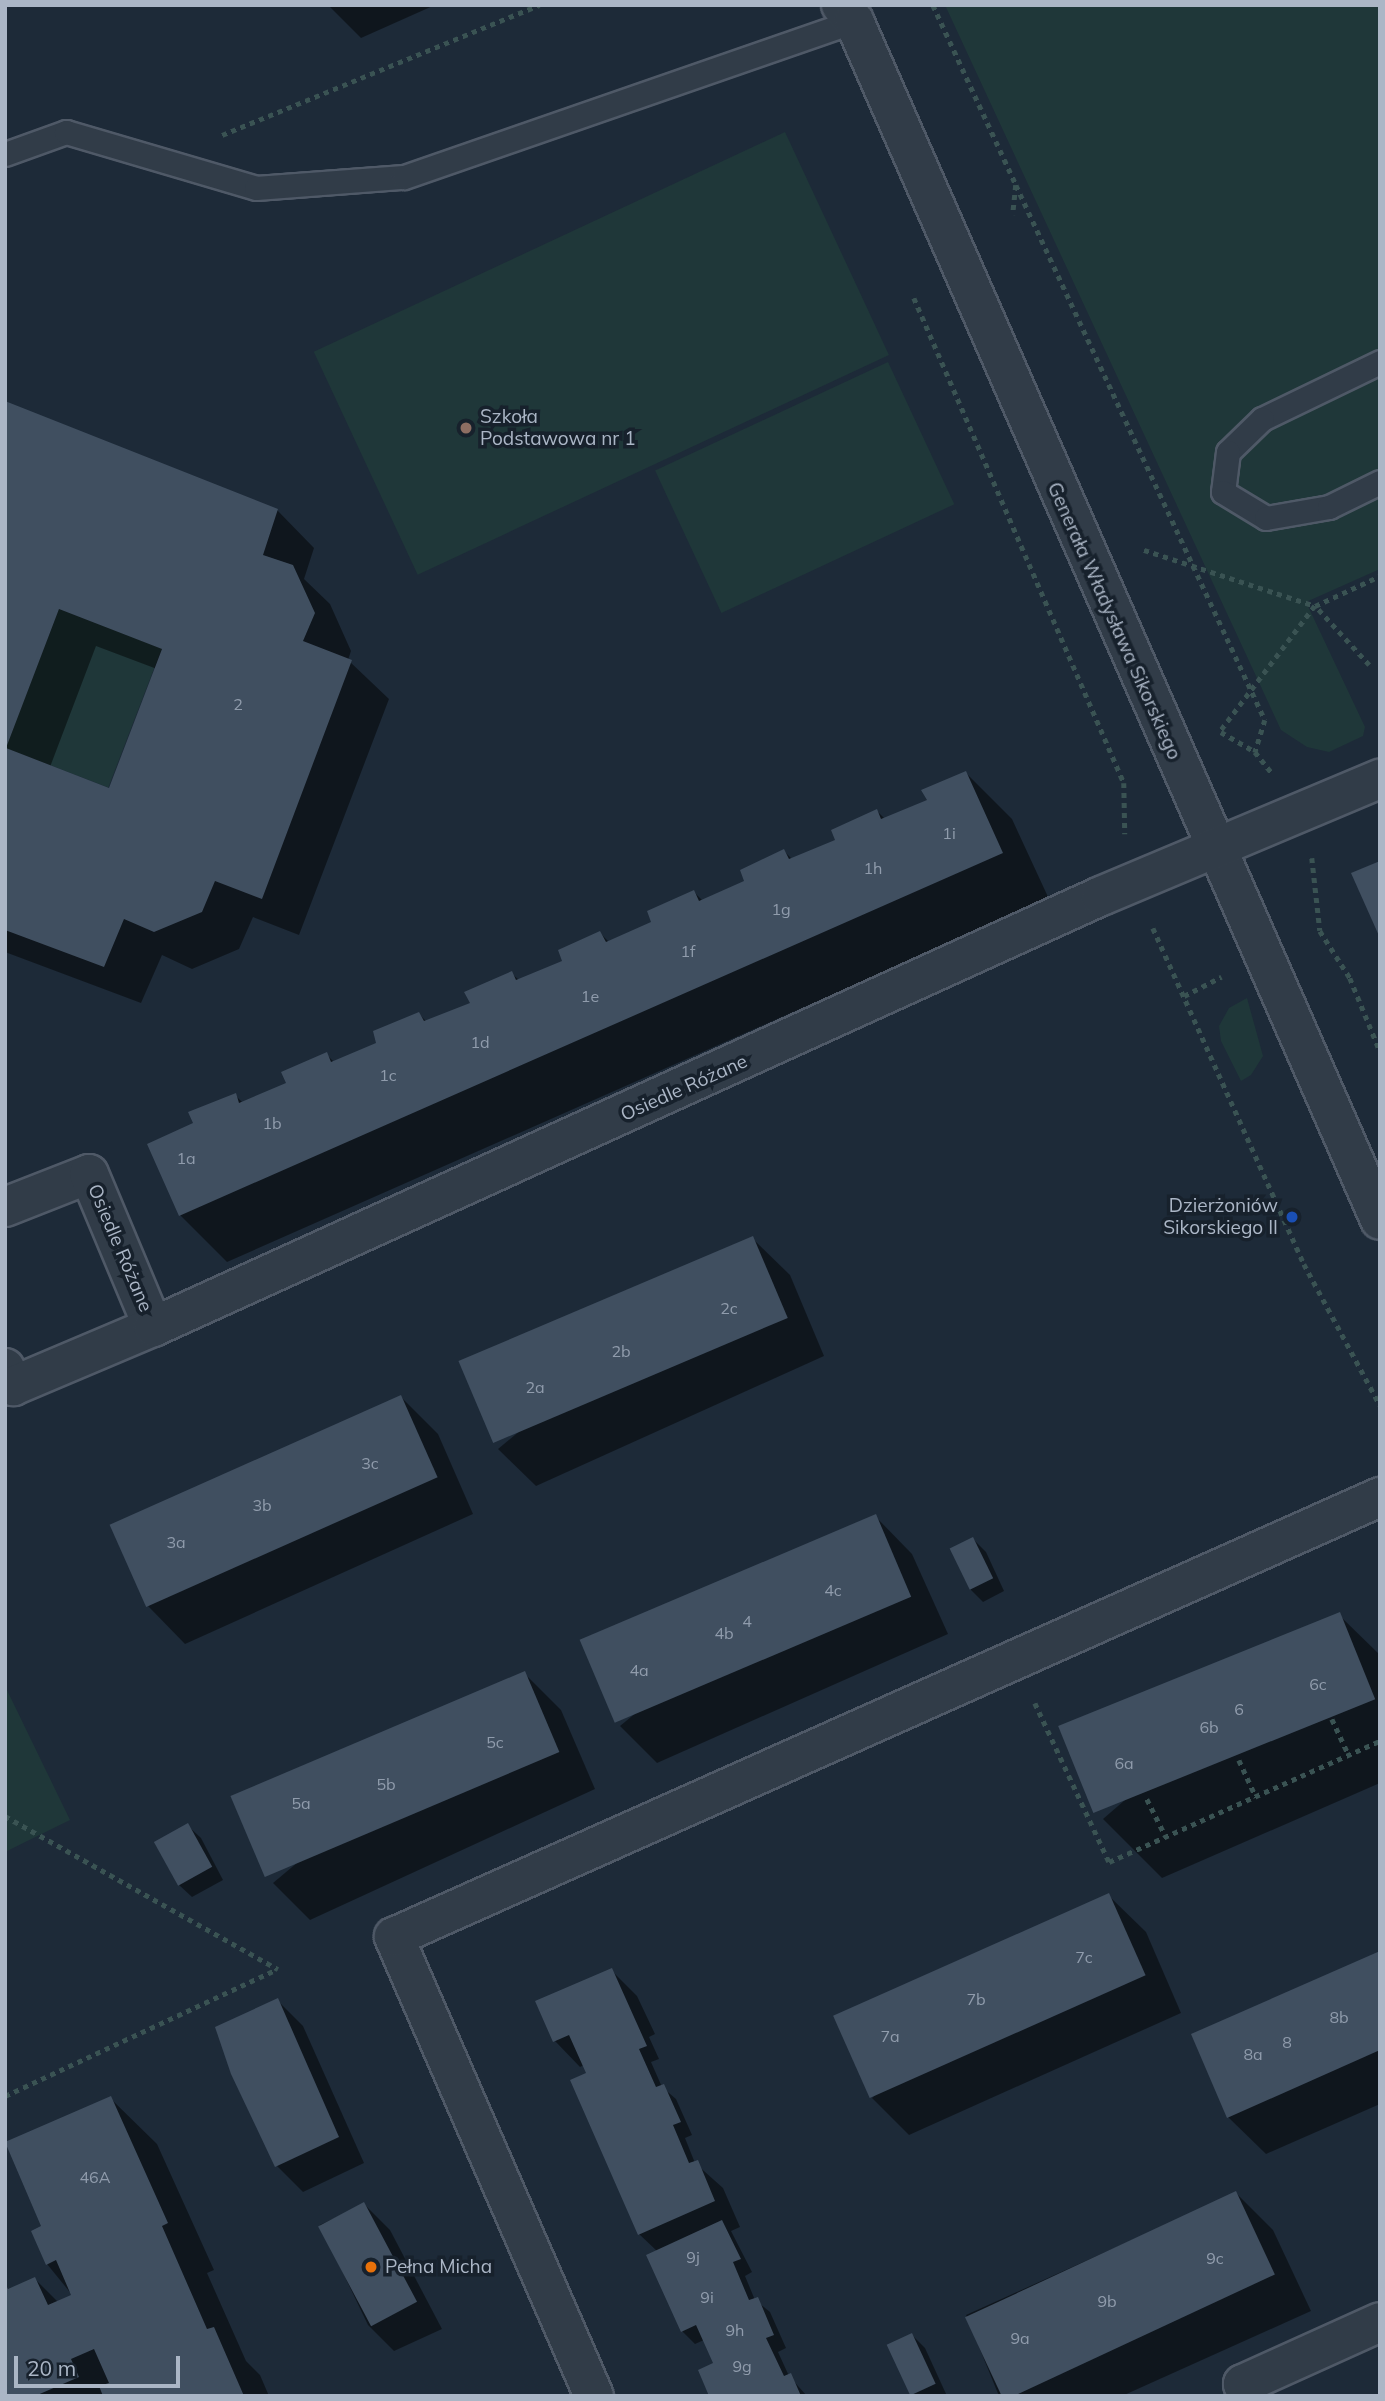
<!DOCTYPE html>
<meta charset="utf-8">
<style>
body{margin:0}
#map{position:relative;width:1385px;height:2401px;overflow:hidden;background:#1d2a38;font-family:Mulish,sans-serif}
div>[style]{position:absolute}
.green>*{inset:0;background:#1f3739;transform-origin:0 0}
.shadow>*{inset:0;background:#0007}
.building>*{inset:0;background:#404f60;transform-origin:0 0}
.path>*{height:4.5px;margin-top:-2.25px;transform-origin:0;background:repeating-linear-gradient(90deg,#3a5353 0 5px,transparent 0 10px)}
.roads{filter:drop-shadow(2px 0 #4f5967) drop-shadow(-2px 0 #4f5967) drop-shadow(0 2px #4f5967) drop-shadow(0 -2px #4f5967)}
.service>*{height:23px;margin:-11.5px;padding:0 11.5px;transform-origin:11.5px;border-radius:11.5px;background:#313c48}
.minor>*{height:38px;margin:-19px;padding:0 19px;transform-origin:19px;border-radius:19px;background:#313c48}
.dots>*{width:19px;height:19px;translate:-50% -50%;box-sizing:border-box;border:4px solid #17212c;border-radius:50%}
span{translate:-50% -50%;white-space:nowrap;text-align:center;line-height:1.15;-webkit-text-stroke:7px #17212c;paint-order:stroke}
.number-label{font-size:16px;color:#909cac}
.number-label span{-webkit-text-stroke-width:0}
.poi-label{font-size:19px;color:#abb6c6}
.left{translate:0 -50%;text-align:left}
.right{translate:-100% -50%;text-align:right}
.street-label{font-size:19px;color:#abb6c6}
.frame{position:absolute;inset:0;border:7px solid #abb6c6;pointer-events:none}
.scale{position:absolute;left:14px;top:2356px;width:166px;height:32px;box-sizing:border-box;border:4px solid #abb6c6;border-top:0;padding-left:9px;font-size:21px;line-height:24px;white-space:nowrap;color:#abb6c6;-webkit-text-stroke:5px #17212c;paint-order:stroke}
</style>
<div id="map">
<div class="green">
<i style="clip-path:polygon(945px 5px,1380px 5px,1380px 569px,1306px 602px,1365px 727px,1363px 736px,1329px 752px,1307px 747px,1281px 730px)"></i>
<i style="left:785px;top:132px;width:246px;height:520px;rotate:65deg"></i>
<i style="left:888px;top:362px;width:157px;height:257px;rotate:65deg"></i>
<i style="left:59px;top:609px;width:110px;height:149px;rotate:21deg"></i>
<i style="clip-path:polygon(1247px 998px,1263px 1056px,1251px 1075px,1241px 1081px,1221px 1041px,1219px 1026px,1229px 1008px)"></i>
<i style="clip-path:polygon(5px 1686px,70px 1820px,5px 1852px)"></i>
</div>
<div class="shadow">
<i style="clip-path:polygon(328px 5px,435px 5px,361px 38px)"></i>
<i style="clip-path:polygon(evenodd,5px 403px,277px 510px,314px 548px,304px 579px,330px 604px,351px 651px,348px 660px,389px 699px,299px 935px,253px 917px,239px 949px,192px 969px,162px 955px,141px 1003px,5px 952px,5px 403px,96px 646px,157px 669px,110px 790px,50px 767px,96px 646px)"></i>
<i style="clip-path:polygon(966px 773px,1012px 819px,1049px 899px,227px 1262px,180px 1215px,195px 1123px,235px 1095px,243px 1103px,288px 1084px,326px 1054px,334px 1062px,378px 1044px,419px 1014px,427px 1022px,472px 1004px,511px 973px,519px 980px,564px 962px,600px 933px,609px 942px,653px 923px,694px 892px,703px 901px,746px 882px,784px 851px,793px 860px,837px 841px,877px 811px,885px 819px,929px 801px)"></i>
<i style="clip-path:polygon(752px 1238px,790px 1275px,824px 1356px,536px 1486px,498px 1449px)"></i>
<i style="clip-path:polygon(401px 1397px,438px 1434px,473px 1514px,185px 1644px,148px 1606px,112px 1527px)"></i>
<i style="clip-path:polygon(875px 1516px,912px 1554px,948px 1634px,657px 1763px,620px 1726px)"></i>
<i style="clip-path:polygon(973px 1539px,986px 1552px,1004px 1591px,983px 1602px,970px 1589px)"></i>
<i style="clip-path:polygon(1339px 1615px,1380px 1655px,1380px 1783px,1162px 1878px,1103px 1819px)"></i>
<i style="clip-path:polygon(524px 1673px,561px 1710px,595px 1789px,310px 1920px,273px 1883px)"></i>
<i style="clip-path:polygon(188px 1826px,201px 1838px,223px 1880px,192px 1897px,179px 1885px)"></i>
<i style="clip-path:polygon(1108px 1895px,1146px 1932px,1181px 2013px,909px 2135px,872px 2098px)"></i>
<i style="clip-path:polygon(1380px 1953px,1380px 2104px,1266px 2154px,1228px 2117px)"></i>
<i style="clip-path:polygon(611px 1970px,637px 1996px,655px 2034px,649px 2037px,659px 2059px,651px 2062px,662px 2087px,676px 2099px,692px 2135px,685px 2138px,695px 2163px,723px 2188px,740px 2227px,731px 2231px,752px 2272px,745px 2276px,755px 2300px,770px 2312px,786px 2348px,778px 2352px,789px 2376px,807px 2396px,711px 2396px,715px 2364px,704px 2340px,695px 2344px,682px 2331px,658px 2252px,639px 2234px,584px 2065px,580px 2067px,555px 2041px)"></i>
<i style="clip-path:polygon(277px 2000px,303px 2026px,364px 2163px,303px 2192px,277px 2166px)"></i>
<i style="clip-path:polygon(110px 2098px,157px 2144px,214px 2270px,207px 2273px,246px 2361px,260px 2375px,269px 2396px,5px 2396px,5px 2286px,10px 2290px,35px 2279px,58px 2302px,73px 2296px,47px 2264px,44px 2227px)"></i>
<i style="clip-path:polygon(1236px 2193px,1273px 2230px,1311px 2311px,1122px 2396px,999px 2396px,966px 2315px)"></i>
<i style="clip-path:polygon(364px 2204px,390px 2230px,442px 2329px,394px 2351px,368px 2325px,320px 2225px)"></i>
<i style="clip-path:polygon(912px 2335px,925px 2348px,947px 2396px,912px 2396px,889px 2346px)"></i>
</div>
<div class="building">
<i style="clip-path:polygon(evenodd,5px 401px,278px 509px,263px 555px,293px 565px,315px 613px,303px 641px,352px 660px,262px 899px,215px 881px,202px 912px,154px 932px,124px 919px,104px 967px,5px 930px,5px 401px,59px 609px,162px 649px,109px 788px,6px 748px,59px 609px)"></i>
<i style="clip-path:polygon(966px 771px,1003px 853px,179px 1216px,147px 1144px,193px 1123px,188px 1112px,236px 1093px,239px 1103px,286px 1083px,281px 1072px,327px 1052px,331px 1062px,376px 1043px,373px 1031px,419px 1012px,424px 1021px,470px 1003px,464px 992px,512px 971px,516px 980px,562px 961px,558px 950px,600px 931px,606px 942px,651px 922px,647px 911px,694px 890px,699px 901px,744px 881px,740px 870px,784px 849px,789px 859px,835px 840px,831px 830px,877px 809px,881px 819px,927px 800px,921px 790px)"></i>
<i style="clip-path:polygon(1380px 861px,1380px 938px,1351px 873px)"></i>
<i style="left:753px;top:1236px;width:89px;height:320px;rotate:67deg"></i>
<i style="left:401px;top:1395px;width:90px;height:319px;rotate:66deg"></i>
<i style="left:876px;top:1514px;width:90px;height:322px;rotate:67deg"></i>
<i style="left:973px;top:1537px;width:46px;height:26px;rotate:64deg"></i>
<i style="left:1340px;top:1612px;width:94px;height:304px;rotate:68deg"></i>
<i style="left:525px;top:1671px;width:88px;height:320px;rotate:67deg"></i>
<i style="left:188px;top:1823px;width:50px;height:39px;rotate:61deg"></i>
<i style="left:1109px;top:1893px;width:90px;height:302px;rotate:66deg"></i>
<i style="clip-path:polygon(1380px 1951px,1380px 2050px,1227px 2118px,1191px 2034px)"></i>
<i style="clip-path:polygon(612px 1968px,647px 2046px,639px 2049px,656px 2087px,664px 2084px,681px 2122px,673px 2125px,689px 2163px,698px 2160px,715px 2201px,638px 2235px,570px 2080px,586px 2073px,569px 2035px,553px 2042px,535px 2001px)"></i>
<i style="clip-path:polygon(278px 1998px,339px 2137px,275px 2167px,231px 2074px,215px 2027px)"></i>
<i style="clip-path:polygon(111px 2096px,168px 2223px,162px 2226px,207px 2329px,214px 2327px,244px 2396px,103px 2396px,99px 2386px,109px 2383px,94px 2349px,71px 2359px,79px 2377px,35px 2396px,5px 2396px,5px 2283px,8px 2289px,35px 2277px,48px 2305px,71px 2295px,56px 2260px,46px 2265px,31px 2231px,41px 2226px,5px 2142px)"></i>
<i style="left:1236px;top:2191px;width:92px;height:299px;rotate:65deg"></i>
<i style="left:364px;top:2202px;width:113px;height:52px;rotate:62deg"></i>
<i style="clip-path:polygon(722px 2220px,741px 2259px,733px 2262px,749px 2300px,758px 2297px,774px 2335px,766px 2338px,784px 2376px,791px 2373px,801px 2396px,709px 2396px,698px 2370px,713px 2363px,696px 2325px,681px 2332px,646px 2255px)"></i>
<i style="left:912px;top:2333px;width:56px;height:28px;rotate:65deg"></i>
</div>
<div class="path">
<i style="left:933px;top:5px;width:198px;rotate:65.2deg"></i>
<i style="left:1016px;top:185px;width:30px;rotate:96deg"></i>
<i style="left:222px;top:135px;width:343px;rotate:-22.3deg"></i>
<i style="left:1016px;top:185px;width:590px;rotate:65.04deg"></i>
<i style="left:1265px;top:720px;width:34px;rotate:107deg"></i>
<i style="left:914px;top:298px;width:529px;rotate:66.59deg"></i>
<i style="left:1124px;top:783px;width:51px;rotate:88.9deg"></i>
<i style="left:1144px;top:550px;width:180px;rotate:18.1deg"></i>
<i style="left:1315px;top:606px;width:159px;rotate:127.1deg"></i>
<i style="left:1369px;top:665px;width:80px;rotate:-132.5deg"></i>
<i style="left:1315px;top:606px;width:72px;rotate:-24.8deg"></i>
<i style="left:1221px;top:732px;width:39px;rotate:30deg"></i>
<i style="left:1255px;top:752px;width:26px;rotate:51deg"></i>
<i style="left:1312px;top:858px;width:73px;rotate:83.7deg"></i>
<i style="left:1320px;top:931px;width:56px;rotate:57.4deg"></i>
<i style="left:1350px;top:978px;width:79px;rotate:67.7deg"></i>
<i style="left:1153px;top:928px;width:368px;rotate:65.8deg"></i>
<i style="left:1304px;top:1264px;width:160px;rotate:61.7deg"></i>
<i style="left:1184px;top:996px;width:42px;rotate:-27.2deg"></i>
<i style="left:1035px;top:1703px;width:175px;rotate:65deg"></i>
<i style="left:1109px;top:1862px;width:297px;rotate:-24.1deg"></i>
<i style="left:1332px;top:1719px;width:40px;rotate:65deg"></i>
<i style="left:1239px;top:1760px;width:41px;rotate:65.3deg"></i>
<i style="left:1147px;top:1799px;width:42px;rotate:63.4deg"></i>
<i style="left:5px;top:1816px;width:313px;rotate:29.3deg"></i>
<i style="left:5px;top:2096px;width:300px;rotate:-25deg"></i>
</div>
<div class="roads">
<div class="service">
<i style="left:5px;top:154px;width:65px;rotate:-19.8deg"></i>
<i style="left:66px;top:132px;width:198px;rotate:16.4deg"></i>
<i style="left:256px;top:188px;width:148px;rotate:-4.3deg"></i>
<i style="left:404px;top:177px;width:476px;rotate:-19.1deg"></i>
<i style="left:1380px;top:362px;width:131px;rotate:154.2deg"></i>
<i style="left:1262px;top:419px;width:47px;rotate:135.9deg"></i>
<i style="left:1228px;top:452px;width:40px;rotate:97.1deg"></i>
<i style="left:1223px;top:492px;width:50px;rotate:31.2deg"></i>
<i style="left:1266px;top:518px;width:64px;rotate:-9.9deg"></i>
<i style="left:1329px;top:507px;width:57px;rotate:-26.1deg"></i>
</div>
<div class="minor">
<i style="left:841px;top:5px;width:21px;rotate:51deg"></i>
<i style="left:854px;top:21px;width:1309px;rotate:66.31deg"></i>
<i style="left:5px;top:1207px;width:90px;rotate:-21.4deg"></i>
<i style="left:89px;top:1174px;width:166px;rotate:67.3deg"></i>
<i style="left:5px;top:1368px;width:20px;rotate:66deg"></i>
<i style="left:13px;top:1386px;width:152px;rotate:-22.9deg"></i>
<i style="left:153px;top:1327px;width:1041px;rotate:-24.45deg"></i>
<i style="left:1101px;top:896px;width:303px;rotate:-22.8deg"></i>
<i style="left:594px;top:2396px;width:501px;rotate:-113.54deg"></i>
<i style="left:394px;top:1937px;width:1080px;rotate:-24.05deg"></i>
<i style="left:1248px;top:2396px;width:13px;rotate:-113deg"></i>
<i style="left:1243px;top:2384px;width:150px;rotate:-24.3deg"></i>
</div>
</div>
<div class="dots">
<i style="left:466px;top:428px;background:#8d6e63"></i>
<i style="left:1292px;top:1217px;background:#1a4fb4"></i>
<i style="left:371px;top:2267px;background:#e8710a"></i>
</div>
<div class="number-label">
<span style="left:238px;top:704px">2</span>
<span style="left:949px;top:833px">1i</span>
<span style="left:873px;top:868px">1h</span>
<span style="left:781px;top:909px">1g</span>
<span style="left:688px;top:951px">1f</span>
<span style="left:590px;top:996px">1e</span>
<span style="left:480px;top:1042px">1d</span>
<span style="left:388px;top:1075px">1c</span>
<span style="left:272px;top:1123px">1b</span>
<span style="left:186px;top:1158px">1a</span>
<span style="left:729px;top:1308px">2c</span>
<span style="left:621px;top:1351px">2b</span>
<span style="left:535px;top:1387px">2a</span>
<span style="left:370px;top:1463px">3c</span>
<span style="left:262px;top:1505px">3b</span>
<span style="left:176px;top:1542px">3a</span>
<span style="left:833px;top:1590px">4c</span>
<span style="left:747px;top:1621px">4</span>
<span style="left:724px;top:1633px">4b</span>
<span style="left:639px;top:1670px">4a</span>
<span style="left:1318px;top:1684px">6c</span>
<span style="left:1239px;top:1709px">6</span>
<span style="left:1209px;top:1727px">6b</span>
<span style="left:495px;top:1742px">5c</span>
<span style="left:1124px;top:1763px">6a</span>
<span style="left:386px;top:1784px">5b</span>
<span style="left:301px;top:1803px">5a</span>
<span style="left:1084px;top:1957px">7c</span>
<span style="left:976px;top:1999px">7b</span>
<span style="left:1339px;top:2017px">8b</span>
<span style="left:890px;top:2036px">7a</span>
<span style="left:1287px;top:2042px">8</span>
<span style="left:1253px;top:2054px">8a</span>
<span style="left:95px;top:2177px">46A</span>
<span style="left:693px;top:2257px">9j</span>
<span style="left:1215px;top:2258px">9c</span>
<span style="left:707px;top:2297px">9i</span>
<span style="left:1107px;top:2301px">9b</span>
<span style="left:735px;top:2330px">9h</span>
<span style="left:1020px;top:2338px">9a</span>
<span style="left:742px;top:2366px">9g</span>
</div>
<div class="poi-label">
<span class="left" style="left:480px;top:428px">Szkoła<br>Podstawowa nr 1</span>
<span class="right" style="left:1278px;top:1217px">Dzierżoniów<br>Sikorskiego II</span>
<span class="left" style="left:385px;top:2267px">Pełna Micha</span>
</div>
<div class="street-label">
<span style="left:1114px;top:621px;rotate:66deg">Generała Władysława Sikorskiego</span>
<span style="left:684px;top:1088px;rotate:-24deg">Osiedle Różane</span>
<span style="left:120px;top:1248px;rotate:67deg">Osiedle Różane</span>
</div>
<div class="frame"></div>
<div class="scale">20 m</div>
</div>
